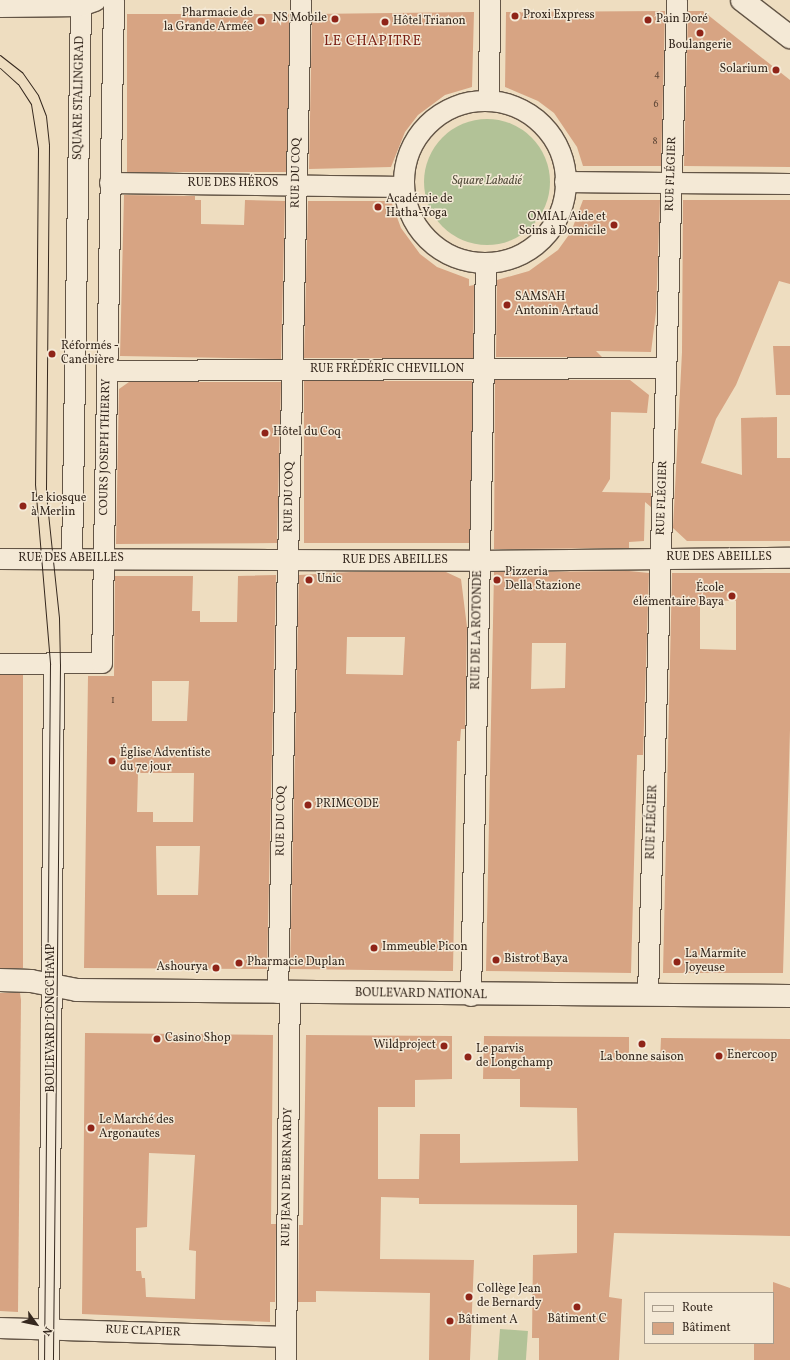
<!DOCTYPE html>
<meta charset="utf-8">
<style>
body{margin:0}
#map{position:relative;width:790px;height:1360px;overflow:hidden;background:#eeddc0;font-family:Vollkorn,serif}
div>[style]{position:absolute}
.green>*{inset:0;background:#b2c297;transform-origin:0 0}
.round{border-radius:50%}
.building>*{inset:0;background:#d7a483;transform-origin:0 0}
.roads{filter:drop-shadow(1px 0 #635546) drop-shadow(-1px 0 #635546) drop-shadow(0 1px #635546) drop-shadow(0 -1px #635546)}
.street>*{height:20px;margin:-10px;padding:0 10px;transform-origin:10px;border-radius:10px;background:#f4e9d6}
.street>.ring{margin:-10px;padding:0;box-sizing:content-box;background:none;border:20px solid #f4e9d6;border-radius:50%}
.secondary>*{height:22px;margin:-11px;padding:0 11px;transform-origin:11px;border-radius:11px;background:#f4e9d6}
.tram>*{height:1px;margin:-0.5px;padding:0 0.5px;transform-origin:0.5px;border-radius:0.5px;background:#35281e}
.dots>*{width:11px;height:11px;translate:-50% -50%;box-sizing:border-box;border:2px solid #f4e9d6;border-radius:50%}
span{translate:-50% -50%;white-space:nowrap;text-align:center;line-height:1.15;-webkit-text-stroke:3px #f4e9d6;paint-order:stroke}
.number-label{font-size:10px;color:#5e4737}
.number-label span{-webkit-text-stroke-width:0}
.poi-label{font-size:12px;color:#35281e}
.right{translate:-100% -50%;text-align:right}
.left{translate:0 -50%;text-align:left}
.street-label{font-size:12px;color:#35281e}
.park-label{font-size:12px;color:#544e3c;font-style:italic}
.quarter-label{font-size:14px;color:#7a1f14;letter-spacing:1px}
.legend{position:absolute;left:644px;top:1292px;width:130px;height:52px;box-sizing:border-box;background:#f4e9d6;border:1px solid #a89c8c;margin:0;padding:5px 7px;list-style:none;font-size:12px;color:#35281e}
.legend li{display:flex;align-items:center;gap:8px;height:20px}
.legend b{width:20px;border:1px solid #a89c8c}
.north{position:absolute;left:16px;top:1304px;width:40px;height:40px;-webkit-text-stroke:3px #f4e9d6;paint-order:stroke;rotate:123deg;font-size:11px;font-weight:700;line-height:16px;text-align:center;color:#35281e}
.north::after{content:'';display:block;margin:auto;width:14px;height:18px;background:#35281e;clip-path:polygon(50% 0,100% 100%,50% 72%,0 100%)}
</style>
<div id="map">
<div class="green">
<i class="round" style="left:424px;top:119px;width:126px;height:126px"></i>
<i style="left:500px;top:1329px;width:28px;height:31px;rotate:4deg"></i>
</div>
<div class="building">
<i style="clip-path:polygon(665px 11px,661px 166px,583px 166px,577px 147px,554px 113px,538px 101px,505px 87px,506px 12px)"></i>
<i style="clip-path:polygon(688px 11px,703px 11px,790px 80px,790px 167px,684px 166px)"></i>
<i style="clip-path:polygon(474px 12px,472px 87px,445px 95px,418px 115px,405px 132px,391px 167px,309px 169px,312px 14px)"></i>
<i style="left:127px;top:14px;width:162px;height:158px"></i>
<i style="clip-path:polygon(124px 195px,195px 196px,195px 200px,201px 200px,201px 224px,244px 225px,245px 200px,285px 201px,281px 359px,120px 356px)"></i>
<i style="clip-path:polygon(583px 200px,660px 200px,656px 312px,651px 352px,596px 351px,602px 357px,496px 357px,497px 280px,529px 271px,558px 250px,571px 232px)"></i>
<i style="clip-path:polygon(683px 200px,790px 200px,790px 284px,779px 281px,736px 385px,716px 419px,701px 463px,742px 475px,741px 418px,777px 417px,777px 458px,790px 458px,790px 541px,687px 541px,673px 528px,682px 352px)"></i>
<i style="clip-path:polygon(308px 201px,391px 201px,401px 228px,420px 254px,437px 267px,469px 279px,469px 286px,474px 285px,473px 358px,304px 358px)"></i>
<i style="clip-path:polygon(773px 346px,790px 346px,790px 395px,776px 395px)"></i>
<i style="clip-path:polygon(495px 380px,630px 380px,649px 395px,647px 413px,611px 412px,610px 479px,602px 492px,651px 493px,651px 507px,645px 502px,644px 541px,629px 542px,629px 548px,494px 549px)"></i>
<i style="left:304px;top:381px;width:168px;height:162px"></i>
<i style="clip-path:polygon(129px 382px,281px 382px,277px 543px,116px 544px,119px 389px)"></i>
<i style="clip-path:polygon(evenodd,629px 571px,649px 573px,643px 755px,637px 755px,631px 973px,486px 971px,494px 572px,629px 571px,532px 643px,566px 643px,565px 688px,531px 689px,532px 643px)"></i>
<i style="clip-path:polygon(evenodd,351px 572px,446px 572px,461px 579px,467px 627px,465px 729px,461px 729px,460px 741px,457px 741px,453px 971px,290px 969px,299px 575px,351px 572px,347px 637px,405px 637px,403px 675px,346px 674px,347px 637px)"></i>
<i style="clip-path:polygon(evenodd,672px 573px,790px 573px,790px 730px,783px 973px,663px 973px,672px 573px,700px 600px,736px 601px,736px 650px,700px 649px,700px 600px)"></i>
<i style="clip-path:polygon(evenodd,276px 575px,267px 969px,84px 968px,88px 676px,114px 676px,115px 576px,193px 576px,192px 611px,200px 611px,200px 622px,237px 622px,238px 576px,276px 575px,152px 681px,189px 681px,187px 721px,152px 721px,152px 681px,276px 575px,138px 773px,194px 773px,193px 822px,153px 822px,153px 812px,137px 812px,138px 773px,276px 575px,156px 846px,200px 846px,198px 895px,157px 895px,156px 846px)"></i>
<i style="left:0;top:675px;width:23px;height:293px"></i>
<i style="clip-path:polygon(0 993px,20px 993px,21px 1000px,18px 1312px,0 1311px)"></i>
<i style="clip-path:polygon(evenodd,85px 1033px,273px 1035px,271px 1224px,276px 1224px,275px 1302px,270px 1302px,270px 1322px,82px 1314px,85px 1033px,149px 1153px,195px 1155px,189px 1250px,196px 1251px,195px 1299px,146px 1297px,145px 1278px,142px 1278px,141px 1271px,136px 1271px,136px 1228px,147px 1227px,149px 1153px)"></i>
<i style="clip-path:polygon(306px 1035px,452px 1036px,452px 1079px,415px 1080px,415px 1107px,378px 1107px,378px 1179px,419px 1179px,420px 1134px,460px 1134px,460px 1163px,578px 1161px,577px 1108px,520px 1107px,520px 1079px,483px 1079px,484px 1036px,629px 1037px,629px 1060px,660px 1061px,661px 1038px,790px 1039px,790px 1236px,614px 1233px,609px 1297px,622px 1299px,619px 1360px,539px 1360px,539px 1338px,532px 1338px,533px 1255px,577px 1253px,577px 1205px,419px 1204px,419px 1198px,381px 1197px,380px 1259px,474px 1260px,470px 1360px,429px 1360px,430px 1293px,316px 1291px,316px 1302px,298px 1302px,299px 1225px,303px 1225px)"></i>
<i style="clip-path:polygon(773px 1282px,790px 1288px,790px 1360px,754px 1360px,754px 1343px,773px 1343px)"></i>
</div>
<div class="roads">
<div class="street">
<i style="left:489px;top:101px;width:101px;rotate:-89.4deg"></i>
<i class="ring" style="left:404px;top:101px;width:142px;height:142px"></i>
<i style="left:565px;top:182px;width:225px;rotate:0.5deg"></i>
<i style="left:110px;top:183px;width:294px;rotate:0.8deg"></i>
<i style="left:107px;top:371px;width:559px;rotate:-0.31deg"></i>
<i style="left:0;top:559px;width:479px;rotate:0.2deg"></i>
<i style="left:479px;top:561px;width:311px;rotate:-0.6deg"></i>
<i style="left:72px;top:559px;width:554px;rotate:-89.07deg"></i>
<i style="left:0;top:664px;width:102px;rotate:-0.6deg"></i>
<i style="left:102px;top:663px;width:663px;rotate:-88.96deg"></i>
<i style="left:278px;top:993px;width:993px;rotate:-88.67deg"></i>
<i style="left:648px;top:995px;width:995px;rotate:-88.33deg"></i>
<i style="left:471px;top:996px;width:732px;rotate:-88.83deg"></i>
<i style="left:0;top:1328px;width:286px;rotate:1.8deg"></i>
<i style="left:49px;top:1360px;width:696px;rotate:-89.59deg"></i>
<i style="left:286px;top:1360px;width:367px;rotate:-89.4deg"></i>
</div>
<div class="secondary">
<i style="left:742px;top:0;width:61px;rotate:37.6deg"></i>
<i style="left:0;top:6px;width:81px;rotate:-0.7deg"></i>
<i style="left:81px;top:5px;width:15px;rotate:-20deg"></i>
<i style="left:0;top:980px;width:31px;rotate:2deg"></i>
<i style="left:31px;top:981px;width:47px;rotate:11.1deg"></i>
<i style="left:77px;top:990px;width:713px;rotate:0.48deg"></i>
</div>
</div>
<div class="tram">
<i style="left:0;top:55px;width:28px;rotate:38deg"></i>
<i style="left:22px;top:72px;width:28px;rotate:55deg"></i>
<i style="left:38px;top:95px;width:22px;rotate:69deg"></i>
<i style="left:46px;top:116px;width:29px;rotate:84deg"></i>
<i style="left:49px;top:145px;width:349px;rotate:90.5deg"></i>
<i style="left:46px;top:494px;width:125px;rotate:84deg"></i>
<i style="left:59px;top:618px;width:46px;rotate:88.8deg"></i>
<i style="left:60px;top:664px;width:696px;rotate:90.58deg"></i>
<i style="left:0;top:68px;width:24px;rotate:42deg"></i>
<i style="left:18px;top:84px;width:24px;rotate:57deg"></i>
<i style="left:31px;top:104px;width:45px;rotate:81deg"></i>
<i style="left:38px;top:148px;width:336px;rotate:90.5deg"></i>
<i style="left:35px;top:484px;width:181px;rotate:85.2deg"></i>
<i style="left:50px;top:664px;width:696px;rotate:90.49deg"></i>
</div>
<div class="dots">
<i style="left:515px;top:16px;background:#8f2418"></i>
<i style="left:335px;top:19px;background:#8f2418"></i>
<i style="left:648px;top:20px;background:#8f2418"></i>
<i style="left:261px;top:21px;background:#8f2418"></i>
<i style="left:385px;top:22px;background:#8f2418"></i>
<i style="left:700px;top:33px;background:#8f2418"></i>
<i style="left:776px;top:70px;background:#8f2418"></i>
<i style="left:378px;top:207px;background:#8f2418"></i>
<i style="left:614px;top:225px;background:#8f2418"></i>
<i style="left:507px;top:305px;background:#8f2418"></i>
<i style="left:52px;top:354px;background:#8f2418"></i>
<i style="left:265px;top:433px;background:#8f2418"></i>
<i style="left:23px;top:506px;background:#8f2418"></i>
<i style="left:309px;top:580px;background:#8f2418"></i>
<i style="left:497px;top:580px;background:#8f2418"></i>
<i style="left:732px;top:596px;background:#8f2418"></i>
<i style="left:112px;top:761px;background:#8f2418"></i>
<i style="left:308px;top:805px;background:#8f2418"></i>
<i style="left:374px;top:948px;background:#8f2418"></i>
<i style="left:496px;top:960px;background:#8f2418"></i>
<i style="left:677px;top:962px;background:#8f2418"></i>
<i style="left:239px;top:963px;background:#8f2418"></i>
<i style="left:216px;top:968px;background:#8f2418"></i>
<i style="left:157px;top:1039px;background:#8f2418"></i>
<i style="left:642px;top:1044px;background:#8f2418"></i>
<i style="left:444px;top:1046px;background:#8f2418"></i>
<i style="left:719px;top:1056px;background:#8f2418"></i>
<i style="left:468px;top:1057px;background:#8f2418"></i>
<i style="left:91px;top:1128px;background:#8f2418"></i>
<i style="left:469px;top:1297px;background:#8f2418"></i>
<i style="left:577px;top:1307px;background:#8f2418"></i>
<i style="left:450px;top:1321px;background:#8f2418"></i>
</div>
<div class="number-label">
<span style="left:657px;top:75px">4</span>
<span style="left:656px;top:105px">6</span>
<span style="left:655px;top:142px">8</span>
<span style="left:113px;top:701px">1</span>
</div>
<div class="poi-label">
<span class="right" style="left:253px;top:21px">Pharmacie de<br>la Grande Armée</span>
<span class="left" style="left:523px;top:16px">Proxi Express</span>
<span class="right" style="left:327px;top:19px">NS Mobile</span>
<span class="left" style="left:656px;top:20px">Pain Doré</span>
<span class="left" style="left:393px;top:22px">Hôtel Trianon</span>
<span style="left:700px;top:46px">Boulangerie</span>
<span class="right" style="left:768px;top:70px">Solarium</span>
<span class="left" style="left:386px;top:207px">Académie de<br>Hatha-Yoga</span>
<span class="right" style="left:606px;top:225px">OMIAL Aide et<br>Soins à Domicile</span>
<span class="left" style="left:515px;top:305px">SAMSAH<br>Antonin Artaud</span>
<span class="left" style="left:61px;top:354px">Réformés -<br>Canebière</span>
<span class="left" style="left:273px;top:433px">Hôtel du Coq</span>
<span class="left" style="left:31px;top:506px">Le kiosque<br>à Merlin</span>
<span class="left" style="left:505px;top:580px">Pizzeria<br>Della Stazione</span>
<span class="left" style="left:317px;top:580px">Unic</span>
<span class="right" style="left:724px;top:596px">École<br>élémentaire Baya</span>
<span class="left" style="left:120px;top:761px">Église Adventiste<br>du 7e jour</span>
<span class="left" style="left:316px;top:805px">PRIMCODE</span>
<span class="left" style="left:382px;top:948px">Immeuble Picon</span>
<span class="left" style="left:685px;top:962px">La Marmite<br>Joyeuse</span>
<span class="left" style="left:504px;top:960px">Bistrot Baya</span>
<span class="left" style="left:247px;top:963px">Pharmacie Duplan</span>
<span class="right" style="left:208px;top:968px">Ashourya</span>
<span class="left" style="left:165px;top:1039px">Casino Shop</span>
<span class="right" style="left:436px;top:1046px">Wildproject</span>
<span class="left" style="left:476px;top:1057px">Le parvis<br>de Longchamp</span>
<span class="left" style="left:727px;top:1056px">Enercoop</span>
<span style="left:642px;top:1058px">La bonne saison</span>
<span class="left" style="left:99px;top:1128px">Le Marché des<br>Argonautes</span>
<span class="left" style="left:477px;top:1297px">Collège Jean<br>de Bernardy</span>
<span style="left:577px;top:1320px">Bâtiment C</span>
<span class="left" style="left:458px;top:1321px">Bâtiment A</span>
</div>
<div class="street-label">
<span style="left:80px;top:98px;rotate:-89deg">SQUARE STALINGRAD</span>
<span style="left:297px;top:173px;rotate:-89deg">RUE DU COQ</span>
<span style="left:672px;top:174px;rotate:-88deg">RUE FLÉGIER</span>
<span style="left:233px;top:184px">RUE DES HÉROS</span>
<span style="left:387px;top:370px">RUE FRÉDÉRIC CHEVILLON</span>
<span style="left:106px;top:447px;rotate:-89deg">COURS JOSEPH THIERRY</span>
<span style="left:290px;top:497px;rotate:-89deg">RUE DU COQ</span>
<span style="left:663px;top:498px;rotate:-88deg">RUE FLÉGIER</span>
<span style="left:719px;top:558px">RUE DES ABEILLES</span>
<span style="left:71px;top:559px">RUE DES ABEILLES</span>
<span style="left:395px;top:561px">RUE DES ABEILLES</span>
<span style="left:478px;top:630px;rotate:-89deg">RUE DE LA ROTONDE</span>
<span style="left:282px;top:821px;rotate:-89deg">RUE DU COQ</span>
<span style="left:653px;top:822px;rotate:-88deg">RUE FLÉGIER</span>
<span style="left:421px;top:995px;rotate:1deg">BOULEVARD NATIONAL</span>
<span style="left:52px;top:1018px;rotate:-90deg">BOULEVARD LONGCHAMP</span>
<span style="left:288px;top:1177px;rotate:-89deg">RUE JEAN DE BERNARDY</span>
<span style="left:143px;top:1332px;rotate:2deg">RUE CLAPIER</span>
</div>
<div class="park-label">
<span style="left:487px;top:182px">Square Labadié</span>
</div>
<div class="quarter-label">
<span style="left:373px;top:42px">LE CHAPITRE</span>
</div>
<ul class="legend">
<li><b style="height:5px;background:#f4e9d6"></b>Route</li>
<li><b style="height:11px;background:#d7a483"></b>Bâtiment</li>
</ul>
<div class="north">N</div>
</div>
